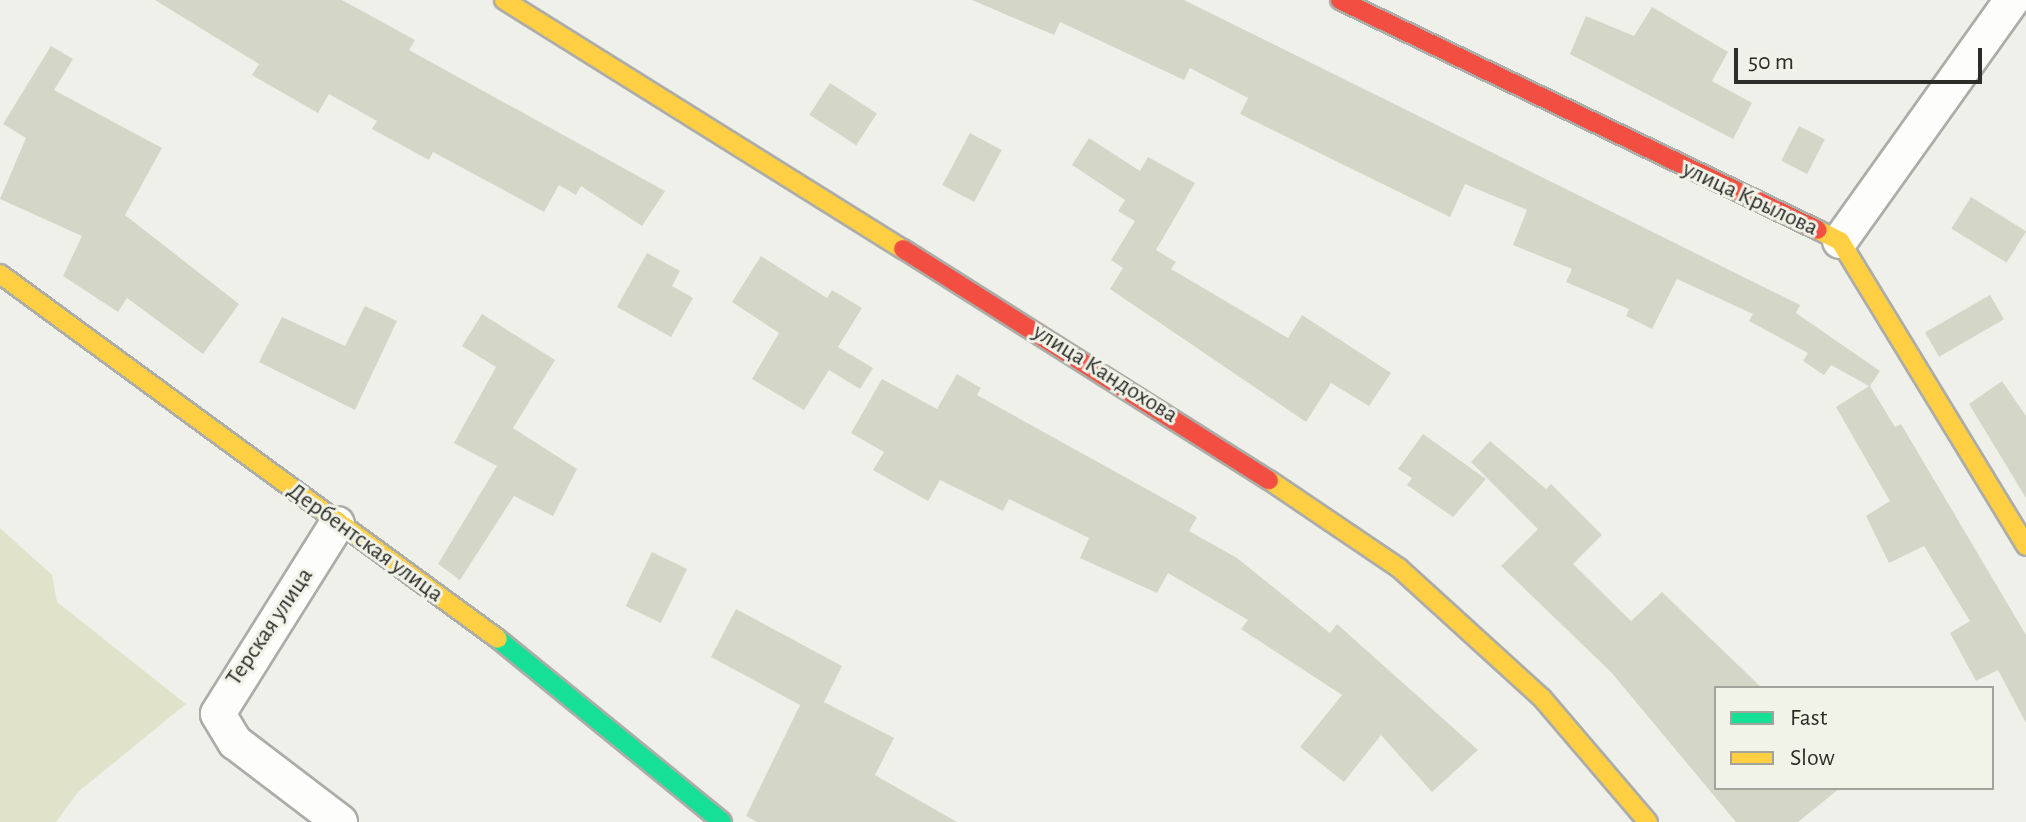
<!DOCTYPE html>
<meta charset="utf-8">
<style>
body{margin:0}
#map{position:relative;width:2026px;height:822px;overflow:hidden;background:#f0f0eb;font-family:"Alegreya Sans",sans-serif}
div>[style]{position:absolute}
.green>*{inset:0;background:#e0e3c9}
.building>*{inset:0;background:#d4d6c7;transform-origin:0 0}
.roads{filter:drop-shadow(2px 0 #acaca8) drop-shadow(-2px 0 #acaca8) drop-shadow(0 2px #acaca8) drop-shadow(0 -2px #acaca8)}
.street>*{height:34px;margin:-17px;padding:0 17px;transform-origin:17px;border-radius:17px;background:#fdfdfc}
.fast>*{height:18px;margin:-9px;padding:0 9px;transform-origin:9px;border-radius:9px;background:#16e098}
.slow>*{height:18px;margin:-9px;padding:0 9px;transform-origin:9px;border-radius:9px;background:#ffcf43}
.jam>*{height:18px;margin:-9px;padding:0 9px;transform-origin:9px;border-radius:9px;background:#f24e42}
span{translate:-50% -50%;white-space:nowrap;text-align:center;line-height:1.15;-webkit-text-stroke:6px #f1f3e8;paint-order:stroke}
.street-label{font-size:24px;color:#2c2d29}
.legend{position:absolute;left:1714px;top:686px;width:280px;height:104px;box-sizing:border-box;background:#f1f3e8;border:2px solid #a2a49c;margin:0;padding:10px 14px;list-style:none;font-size:24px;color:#2c2d29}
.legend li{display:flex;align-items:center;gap:16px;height:40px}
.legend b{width:40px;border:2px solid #a2a49c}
.scale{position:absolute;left:1734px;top:48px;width:248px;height:36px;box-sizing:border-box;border:4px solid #2c2d29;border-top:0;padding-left:10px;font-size:24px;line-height:28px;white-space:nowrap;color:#2c2d29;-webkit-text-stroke:6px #f1f3e8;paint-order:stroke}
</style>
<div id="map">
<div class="green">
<i style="clip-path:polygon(0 528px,52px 575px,57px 602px,186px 704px,78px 792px,56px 822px,0 822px)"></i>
</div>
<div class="building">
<i style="clip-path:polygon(155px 0,342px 0,415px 40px,409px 50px,665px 191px,642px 226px,581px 186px,576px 195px,559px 185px,544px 212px,433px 152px,429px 160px,372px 129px,377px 121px,329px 94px,318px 113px,252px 75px,259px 64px)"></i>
<i style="clip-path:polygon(972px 0,1184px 0,1800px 305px,1796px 313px,1880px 371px,1870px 386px,1895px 427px,1901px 424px,2026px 635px,2026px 723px,1998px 670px,1976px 681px,1950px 633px,1970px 621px,1924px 546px,1889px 563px,1866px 516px,1890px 501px,1836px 407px,1869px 386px,1831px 365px,1824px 375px,1803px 361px,1808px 353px,1749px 321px,1753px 314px,1677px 279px,1652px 329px,1626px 316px,1629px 309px,1566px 282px,1572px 269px,1513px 245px,1527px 210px,1465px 184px,1450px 217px,1240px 114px,1248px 98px,1190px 68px,1184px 80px,1060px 22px,1054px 35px)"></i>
<i style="clip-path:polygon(1652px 7px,1728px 52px,1712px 81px,1752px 103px,1733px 139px,1570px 54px,1586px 16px,1634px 36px)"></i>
<i style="clip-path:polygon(51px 46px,73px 59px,54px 90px,162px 148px,125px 215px,239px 304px,203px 354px,127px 298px,118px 312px,63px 276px,82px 236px,0 199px,26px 138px,3px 124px)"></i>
<i style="left:830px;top:83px;width:56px;height:38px;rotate:33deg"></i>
<i style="left:1799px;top:126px;width:29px;height:39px;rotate:27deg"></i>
<i style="left:970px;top:133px;width:36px;height:59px;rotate:28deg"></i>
<i style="clip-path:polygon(1089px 138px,1140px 171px,1148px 157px,1195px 183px,1156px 250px,1176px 262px,1171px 269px,1288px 338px,1302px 315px,1391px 373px,1369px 406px,1331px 383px,1306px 422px,1110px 289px,1123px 268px,1111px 260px,1135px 221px,1118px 211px,1125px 200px,1072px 165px)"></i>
<i style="left:1971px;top:197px;width:65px;height:37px;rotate:32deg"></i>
<i style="clip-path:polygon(647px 253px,680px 271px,672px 286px,693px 298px,671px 337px,617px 307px)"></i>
<i style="clip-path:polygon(761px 256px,827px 298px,832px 290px,862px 308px,838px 347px,873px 368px,860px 389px,829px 370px,804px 410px,752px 379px,779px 333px,732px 302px)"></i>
<i style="left:1990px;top:295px;width:28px;height:75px;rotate:60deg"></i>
<i style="clip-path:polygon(365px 306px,397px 321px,355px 410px,259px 362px,282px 317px,345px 346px)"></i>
<i style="clip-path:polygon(482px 314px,555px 360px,513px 428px,577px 469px,553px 516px,514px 496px,460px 580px,438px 564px,497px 466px,454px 443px,496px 367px,462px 346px)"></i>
<i style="clip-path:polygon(957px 374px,981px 388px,977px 395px,1197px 517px,1189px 531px,1237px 558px,1330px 633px,1337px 624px,1478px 750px,1432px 792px,1381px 735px,1344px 782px,1300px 747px,1342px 695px,1241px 629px,1248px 620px,1168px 573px,1157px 593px,1080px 558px,1089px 538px,1009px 499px,1003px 511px,940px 480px,928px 501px,873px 470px,884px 452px,851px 433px,882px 379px,937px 409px)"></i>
<i style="clip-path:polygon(2002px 381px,2026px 416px,2026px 498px,1969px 404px)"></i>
<i style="clip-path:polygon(1423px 434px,1486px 479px,1453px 517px,1407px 485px,1412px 478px,1398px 469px)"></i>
<i style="clip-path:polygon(1490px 441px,1546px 489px,1551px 484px,1602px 535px,1573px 564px,1631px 621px,1662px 592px,1762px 688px,1716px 688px,1716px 788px,1840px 788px,1798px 822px,1736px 822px,1611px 672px,1501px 566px,1538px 529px,1471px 462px)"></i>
<i style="left:652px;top:552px;width:39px;height:60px;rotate:26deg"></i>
<i style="clip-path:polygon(736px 609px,842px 666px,824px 702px,894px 738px,875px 775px,957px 822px,757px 822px,746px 816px,800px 705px,711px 657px)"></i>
</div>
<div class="roads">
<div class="street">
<i style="left:1840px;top:241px;width:296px;rotate:-54.5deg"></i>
<i style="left:337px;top:524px;width:224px;rotate:122.1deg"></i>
<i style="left:218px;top:714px;width:33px;rotate:59deg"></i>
<i style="left:235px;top:742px;width:132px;rotate:37.3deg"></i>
</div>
<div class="fast">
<i style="left:498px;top:639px;width:289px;rotate:39.2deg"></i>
</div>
<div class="slow">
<i style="left:504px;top:0;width:470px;rotate:32deg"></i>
<i style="left:1818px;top:230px;width:25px;rotate:27deg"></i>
<i style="left:1840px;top:241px;width:357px;rotate:58.6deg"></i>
<i style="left:0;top:274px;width:617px;rotate:36.24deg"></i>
<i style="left:1269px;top:480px;width:157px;rotate:34.1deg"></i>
<i style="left:1399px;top:568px;width:193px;rotate:42.3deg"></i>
<i style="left:1542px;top:698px;width:163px;rotate:49.5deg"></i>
</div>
<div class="jam">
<i style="left:1340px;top:0;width:530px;rotate:25.7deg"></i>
<i style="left:903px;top:249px;width:433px;rotate:32.3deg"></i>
</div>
</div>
<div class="street-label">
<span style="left:1750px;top:199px;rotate:25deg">улица Крылова</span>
<span style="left:1105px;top:374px;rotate:32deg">улица Кандохова</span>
<span style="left:365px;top:543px;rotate:36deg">Дербентская улица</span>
<span style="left:270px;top:627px;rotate:-56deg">Терская улица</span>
</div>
<ul class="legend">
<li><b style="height:10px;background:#16e098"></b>Fast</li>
<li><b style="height:10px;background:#ffcf43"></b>Slow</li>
</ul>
<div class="scale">50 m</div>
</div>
